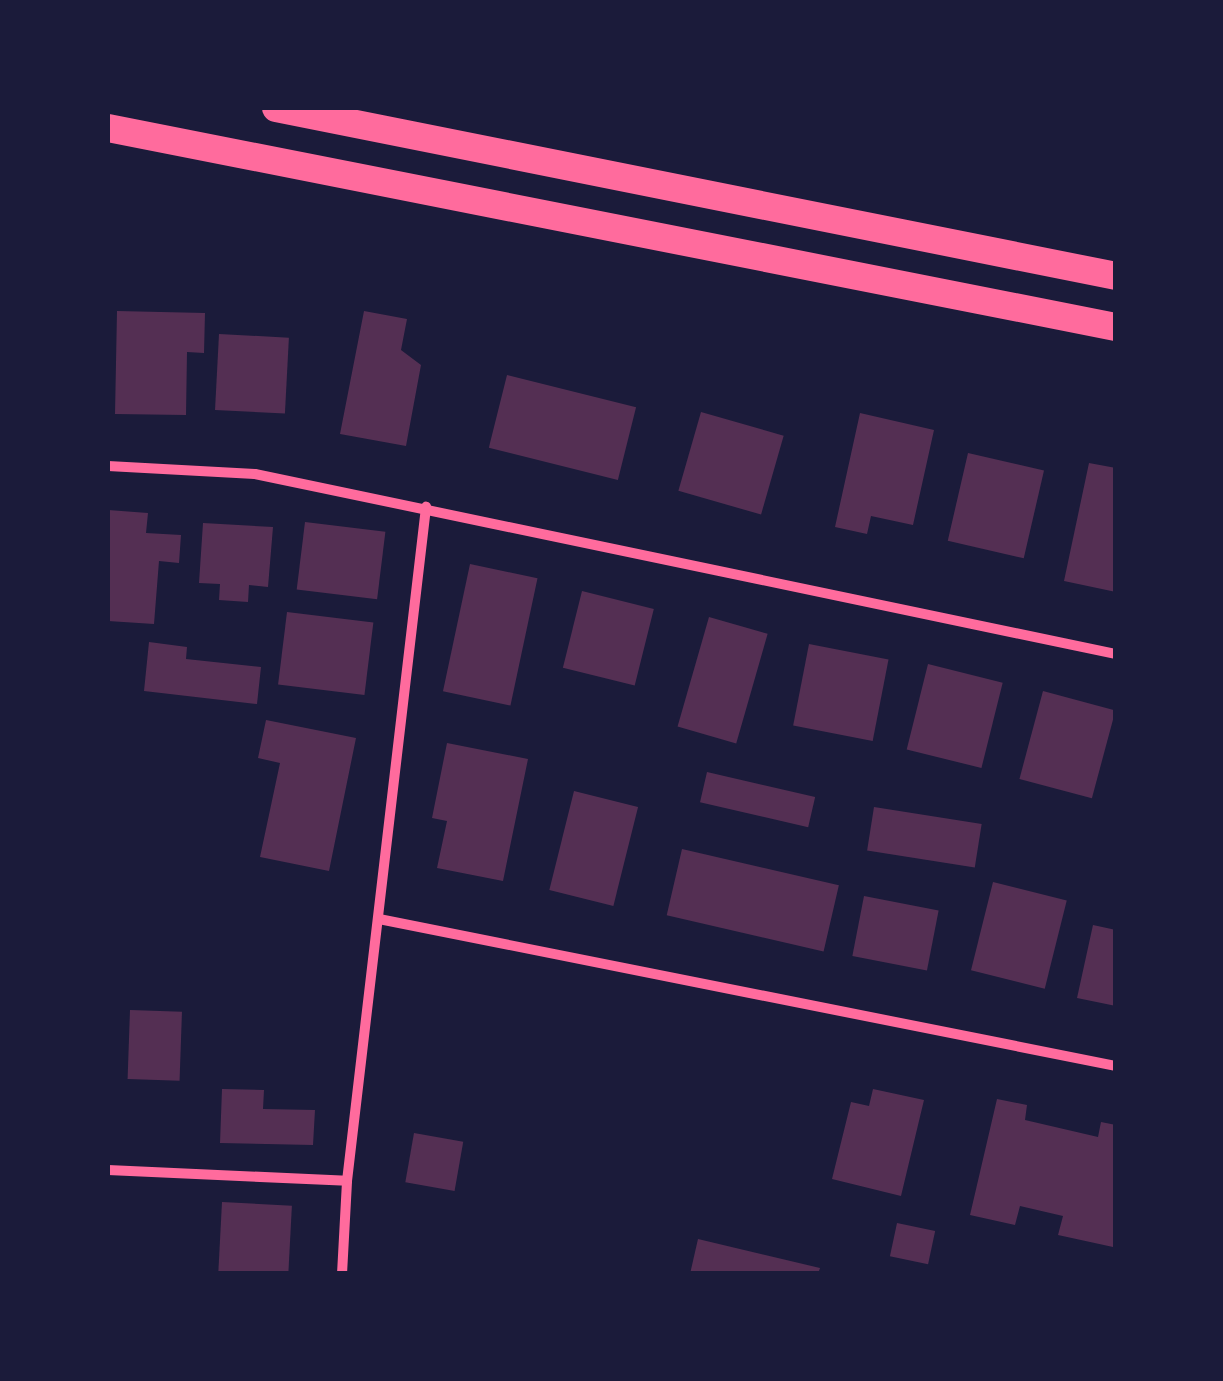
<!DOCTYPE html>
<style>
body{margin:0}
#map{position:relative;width:1223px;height:1381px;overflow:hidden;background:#1b1b3a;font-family:"Exo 2",sans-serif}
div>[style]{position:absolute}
.building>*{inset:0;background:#542f53;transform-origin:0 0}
.minor>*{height:10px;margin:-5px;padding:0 5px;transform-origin:5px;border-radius:5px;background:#ff6b9d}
.trunk>*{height:28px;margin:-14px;padding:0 14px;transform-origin:14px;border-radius:14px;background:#ff6b9d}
span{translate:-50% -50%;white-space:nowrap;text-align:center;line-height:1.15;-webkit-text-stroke:8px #1b1b3a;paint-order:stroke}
.frame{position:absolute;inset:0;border:110px solid #1b1b3a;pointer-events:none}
</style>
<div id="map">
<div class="building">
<i style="clip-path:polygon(117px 311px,205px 313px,204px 353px,187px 352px,186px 415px,115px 414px)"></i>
<i style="clip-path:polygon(364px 311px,407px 319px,401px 350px,421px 365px,406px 446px,340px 434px)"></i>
<i style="left:219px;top:334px;width:70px;height:76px;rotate:3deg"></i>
<i style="left:507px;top:375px;width:133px;height:75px;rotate:14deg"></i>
<i style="left:701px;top:412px;width:86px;height:82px;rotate:16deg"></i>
<i style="clip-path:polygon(860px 413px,934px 430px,913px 525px,871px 516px,867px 534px,835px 527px)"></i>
<i style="left:968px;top:453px;width:78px;height:90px;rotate:13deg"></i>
<i style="clip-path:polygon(1089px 463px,1116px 468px,1116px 592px,1064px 581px)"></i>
<i style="clip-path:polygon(108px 510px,148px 513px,146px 533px,181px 535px,179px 563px,159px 561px,154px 624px,108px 621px)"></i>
<i style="left:305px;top:522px;width:81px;height:68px;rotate:7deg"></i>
<i style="clip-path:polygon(203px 523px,273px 527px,268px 587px,249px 585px,248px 602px,219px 600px,220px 584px,199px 583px)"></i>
<i style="left:470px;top:564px;width:69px;height:130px;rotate:12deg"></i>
<i style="left:582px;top:591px;width:74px;height:79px;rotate:14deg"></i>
<i style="left:287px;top:612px;width:87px;height:73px;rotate:7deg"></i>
<i style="left:709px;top:617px;width:61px;height:114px;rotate:16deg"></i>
<i style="clip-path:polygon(149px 642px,187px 647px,186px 659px,261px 667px,257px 704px,144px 691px)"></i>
<i style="left:809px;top:644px;width:81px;height:83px;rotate:11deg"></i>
<i style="left:928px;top:664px;width:77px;height:88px;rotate:14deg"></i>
<i style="left:1043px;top:691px;width:75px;height:91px;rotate:15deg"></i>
<i style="clip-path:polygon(266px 720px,356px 738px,329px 871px,260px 857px,280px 763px,258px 758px)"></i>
<i style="clip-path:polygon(447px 743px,528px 759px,503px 881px,437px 868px,447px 821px,432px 818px)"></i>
<i style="left:707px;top:772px;width:111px;height:31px;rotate:13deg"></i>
<i style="left:574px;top:791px;width:66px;height:102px;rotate:14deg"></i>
<i style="left:874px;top:807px;width:109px;height:44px;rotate:9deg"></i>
<i style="left:682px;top:849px;width:161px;height:68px;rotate:13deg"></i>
<i style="left:993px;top:882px;width:76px;height:91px;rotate:14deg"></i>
<i style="left:864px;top:896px;width:76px;height:61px;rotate:11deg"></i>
<i style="clip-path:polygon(1093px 925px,1116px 930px,1116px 1006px,1077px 998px)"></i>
<i style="left:130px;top:1010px;width:52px;height:69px;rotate:2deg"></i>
<i style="clip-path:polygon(222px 1089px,264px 1090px,263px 1109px,315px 1110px,313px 1145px,220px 1143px)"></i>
<i style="clip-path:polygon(873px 1089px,924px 1100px,901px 1196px,832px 1179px,851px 1102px,869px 1106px)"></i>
<i style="clip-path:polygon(997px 1099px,1027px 1105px,1025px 1120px,1098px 1137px,1101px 1122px,1116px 1125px,1113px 1247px,1058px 1235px,1063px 1216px,1020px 1206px,1015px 1225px,970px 1215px)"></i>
<i style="left:414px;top:1133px;width:50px;height:50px;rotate:10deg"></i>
<i style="left:222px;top:1202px;width:70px;height:72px;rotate:3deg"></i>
<i style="left:897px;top:1223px;width:39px;height:34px;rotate:12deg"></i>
<i style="clip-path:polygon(698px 1239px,820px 1268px,818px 1274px,690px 1274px)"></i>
</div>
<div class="minor">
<i style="left:108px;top:466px;width:147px;rotate:3.1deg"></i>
<i style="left:255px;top:474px;width:880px;rotate:11.81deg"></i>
<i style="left:379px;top:919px;width:752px;rotate:11.28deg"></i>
<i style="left:108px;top:1170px;width:239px;rotate:2.6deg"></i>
<i style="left:342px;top:1274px;width:93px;rotate:-86.9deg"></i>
<i style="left:347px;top:1181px;width:679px;rotate:-83.31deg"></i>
</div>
<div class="trunk">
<i style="left:276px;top:108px;width:857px;rotate:11.31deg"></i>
<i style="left:108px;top:128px;width:1027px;rotate:11.17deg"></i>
</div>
<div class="frame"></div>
</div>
